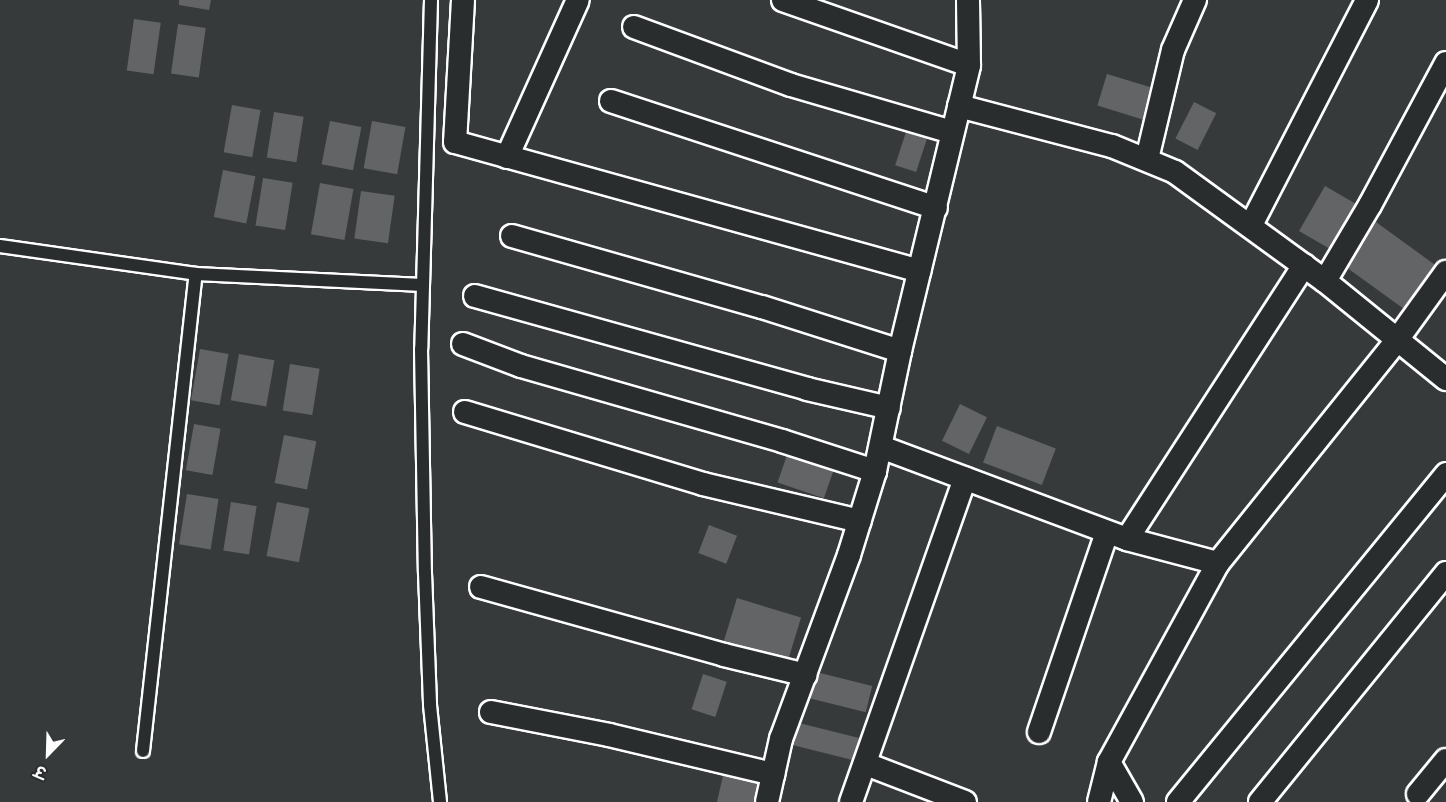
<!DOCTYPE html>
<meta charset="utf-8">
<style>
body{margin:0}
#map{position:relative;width:1446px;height:802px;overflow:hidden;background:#373a3b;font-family:"Indie Flower","Playpen Sans Deva",sans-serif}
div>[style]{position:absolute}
.building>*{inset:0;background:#636465;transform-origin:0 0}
.roads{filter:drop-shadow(2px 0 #fff) drop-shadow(-2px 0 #fff) drop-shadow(0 2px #fff) drop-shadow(0 -2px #fff)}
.service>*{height:12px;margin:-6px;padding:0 6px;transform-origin:6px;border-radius:6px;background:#2a2d2e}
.minor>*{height:22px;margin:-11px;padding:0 11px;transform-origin:11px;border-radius:11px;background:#2a2d2e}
span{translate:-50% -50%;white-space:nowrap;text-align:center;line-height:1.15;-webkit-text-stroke:4.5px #2a2d2e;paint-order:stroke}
.north{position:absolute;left:18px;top:724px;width:60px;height:60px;-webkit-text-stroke:4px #2a2d2e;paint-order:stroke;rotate:203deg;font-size:16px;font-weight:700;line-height:24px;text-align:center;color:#fff}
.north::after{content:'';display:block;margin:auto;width:21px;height:27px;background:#fff;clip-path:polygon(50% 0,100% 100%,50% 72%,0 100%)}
</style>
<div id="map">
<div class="building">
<i style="clip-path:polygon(179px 0,211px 0,209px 10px,179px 5px)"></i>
<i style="left:134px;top:19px;width:27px;height:52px;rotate:8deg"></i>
<i style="left:178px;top:24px;width:28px;height:50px;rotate:8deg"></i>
<i style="left:1107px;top:74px;width:49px;height:33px;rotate:17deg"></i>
<i style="left:1194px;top:102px;width:25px;height:41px;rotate:27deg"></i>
<i style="left:232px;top:105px;width:29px;height:48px;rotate:10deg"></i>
<i style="left:274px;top:112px;width:30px;height:46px;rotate:9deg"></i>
<i style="left:330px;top:121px;width:32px;height:44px;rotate:11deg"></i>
<i style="left:372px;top:121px;width:34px;height:48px;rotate:10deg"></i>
<i style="left:906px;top:132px;width:22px;height:35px;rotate:18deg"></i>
<i style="left:223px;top:170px;width:33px;height:48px;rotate:11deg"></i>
<i style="left:263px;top:178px;width:30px;height:48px;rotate:9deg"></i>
<i style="left:320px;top:183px;width:34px;height:52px;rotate:10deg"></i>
<i style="left:1325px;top:186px;width:36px;height:52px;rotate:30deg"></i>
<i style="left:361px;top:191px;width:34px;height:48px;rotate:8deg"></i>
<i style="left:1376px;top:222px;width:76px;height:54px;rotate:36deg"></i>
<i style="left:200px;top:349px;width:29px;height:52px;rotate:10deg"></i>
<i style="left:239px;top:354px;width:36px;height:47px;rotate:10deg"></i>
<i style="left:290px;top:364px;width:30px;height:47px;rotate:9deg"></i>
<i style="left:960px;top:404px;width:30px;height:41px;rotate:26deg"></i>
<i style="left:194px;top:424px;width:27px;height:47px;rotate:10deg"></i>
<i style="left:997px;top:426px;width:63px;height:39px;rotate:21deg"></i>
<i style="left:284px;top:435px;width:33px;height:49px;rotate:11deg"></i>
<i style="left:787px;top:455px;width:49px;height:29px;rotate:19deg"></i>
<i style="left:187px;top:494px;width:32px;height:51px;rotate:9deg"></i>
<i style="left:231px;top:502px;width:26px;height:49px;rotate:9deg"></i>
<i style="left:277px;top:502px;width:33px;height:55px;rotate:11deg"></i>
<i style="left:709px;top:525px;width:30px;height:30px;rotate:21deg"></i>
<i style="left:737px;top:598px;width:67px;height:50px;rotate:17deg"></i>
<i style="left:816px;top:672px;width:58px;height:27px;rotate:14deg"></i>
<i style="left:703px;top:674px;width:25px;height:37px;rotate:18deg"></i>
<i style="left:799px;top:723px;width:65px;height:23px;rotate:14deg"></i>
<i style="clip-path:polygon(724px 771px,767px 781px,762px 802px,717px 802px)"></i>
</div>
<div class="roads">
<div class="service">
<i style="left:431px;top:0;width:349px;rotate:91.6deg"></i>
<i style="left:421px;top:349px;width:224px;rotate:89deg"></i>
<i style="left:425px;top:573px;width:132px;rotate:87.8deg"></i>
<i style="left:430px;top:705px;width:98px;rotate:84.1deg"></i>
<i style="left:0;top:246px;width:198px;rotate:8.1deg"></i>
<i style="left:196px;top:274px;width:227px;rotate:2.8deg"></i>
<i style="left:143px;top:751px;width:480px;rotate:-83.7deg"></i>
</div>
<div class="minor">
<i style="left:463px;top:0;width:142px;rotate:93.2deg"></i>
<i style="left:455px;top:142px;width:482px;rotate:15.5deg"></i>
<i style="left:783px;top:0;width:197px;rotate:19.3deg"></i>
<i style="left:634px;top:27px;width:167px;rotate:20.3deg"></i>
<i style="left:791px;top:85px;width:168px;rotate:16.3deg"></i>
<i style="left:611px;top:101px;width:342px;rotate:18.2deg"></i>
<i style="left:959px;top:106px;width:158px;rotate:14.7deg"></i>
<i style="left:1112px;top:146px;width:68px;rotate:22.4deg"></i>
<i style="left:1175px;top:172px;width:185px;rotate:36deg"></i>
<i style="left:1325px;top:281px;width:156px;rotate:39deg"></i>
<i style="left:507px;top:157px;width:172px;rotate:-65.7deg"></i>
<i style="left:1147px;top:159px;width:112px;rotate:-76.6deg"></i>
<i style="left:1173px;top:50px;width:55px;rotate:-66.3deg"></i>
<i style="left:1251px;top:225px;width:253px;rotate:-62.7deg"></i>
<i style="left:512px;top:236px;width:260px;rotate:15.9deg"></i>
<i style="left:762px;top:307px;width:145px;rotate:17.7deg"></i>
<i style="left:1325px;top:281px;width:88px;rotate:-59.4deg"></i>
<i style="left:1370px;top:205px;width:161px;rotate:-61.8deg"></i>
<i style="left:475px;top:296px;width:345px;rotate:15.6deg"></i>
<i style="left:807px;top:389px;width:84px;rotate:13deg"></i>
<i style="left:463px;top:344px;width:62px;rotate:20.8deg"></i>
<i style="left:521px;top:366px;width:272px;rotate:16deg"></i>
<i style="left:782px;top:441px;width:98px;rotate:17.9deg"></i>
<i style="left:465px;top:412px;width:249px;rotate:16.8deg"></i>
<i style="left:703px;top:484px;width:161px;rotate:13.3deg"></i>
<i style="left:881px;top:447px;width:263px;rotate:20.5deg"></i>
<i style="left:1127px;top:539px;width:94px;rotate:14.8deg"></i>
<i style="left:1127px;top:539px;width:326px;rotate:-57.1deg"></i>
<i style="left:481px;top:587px;width:252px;rotate:15.6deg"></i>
<i style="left:724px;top:655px;width:84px;rotate:13.7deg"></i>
<i style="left:491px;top:712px;width:120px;rotate:11deg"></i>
<i style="left:609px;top:735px;width:169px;rotate:13.4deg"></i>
<i style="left:1039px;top:732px;width:211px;rotate:-71.2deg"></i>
<i style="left:1109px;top:762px;width:46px;rotate:60.1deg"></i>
<i style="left:866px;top:764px;width:106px;rotate:21deg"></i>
<i style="left:1418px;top:794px;width:44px;rotate:-50.5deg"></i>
<i style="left:767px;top:802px;width:65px;rotate:-77.5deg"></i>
<i style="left:781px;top:739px;width:196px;rotate:-69.7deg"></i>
<i style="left:849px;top:555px;width:88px;rotate:-72.8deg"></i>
<i style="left:875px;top:471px;width:123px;rotate:-78.2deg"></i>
<i style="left:900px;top:351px;width:294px;rotate:-76.4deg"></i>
<i style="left:969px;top:65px;width:65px;rotate:-90.9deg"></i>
<i style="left:851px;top:802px;width:343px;rotate:-70.6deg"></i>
<i style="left:1099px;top:802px;width:41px;rotate:-76deg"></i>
<i style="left:1109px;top:762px;width:227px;rotate:-61.3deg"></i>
<i style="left:1218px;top:563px;width:286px;rotate:-51.2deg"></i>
<i style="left:1397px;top:340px;width:84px;rotate:-54.2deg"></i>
<i style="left:1178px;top:802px;width:424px;rotate:-50.7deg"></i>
<i style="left:1260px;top:802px;width:295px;rotate:-50.9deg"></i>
</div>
</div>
<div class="north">उ</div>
</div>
